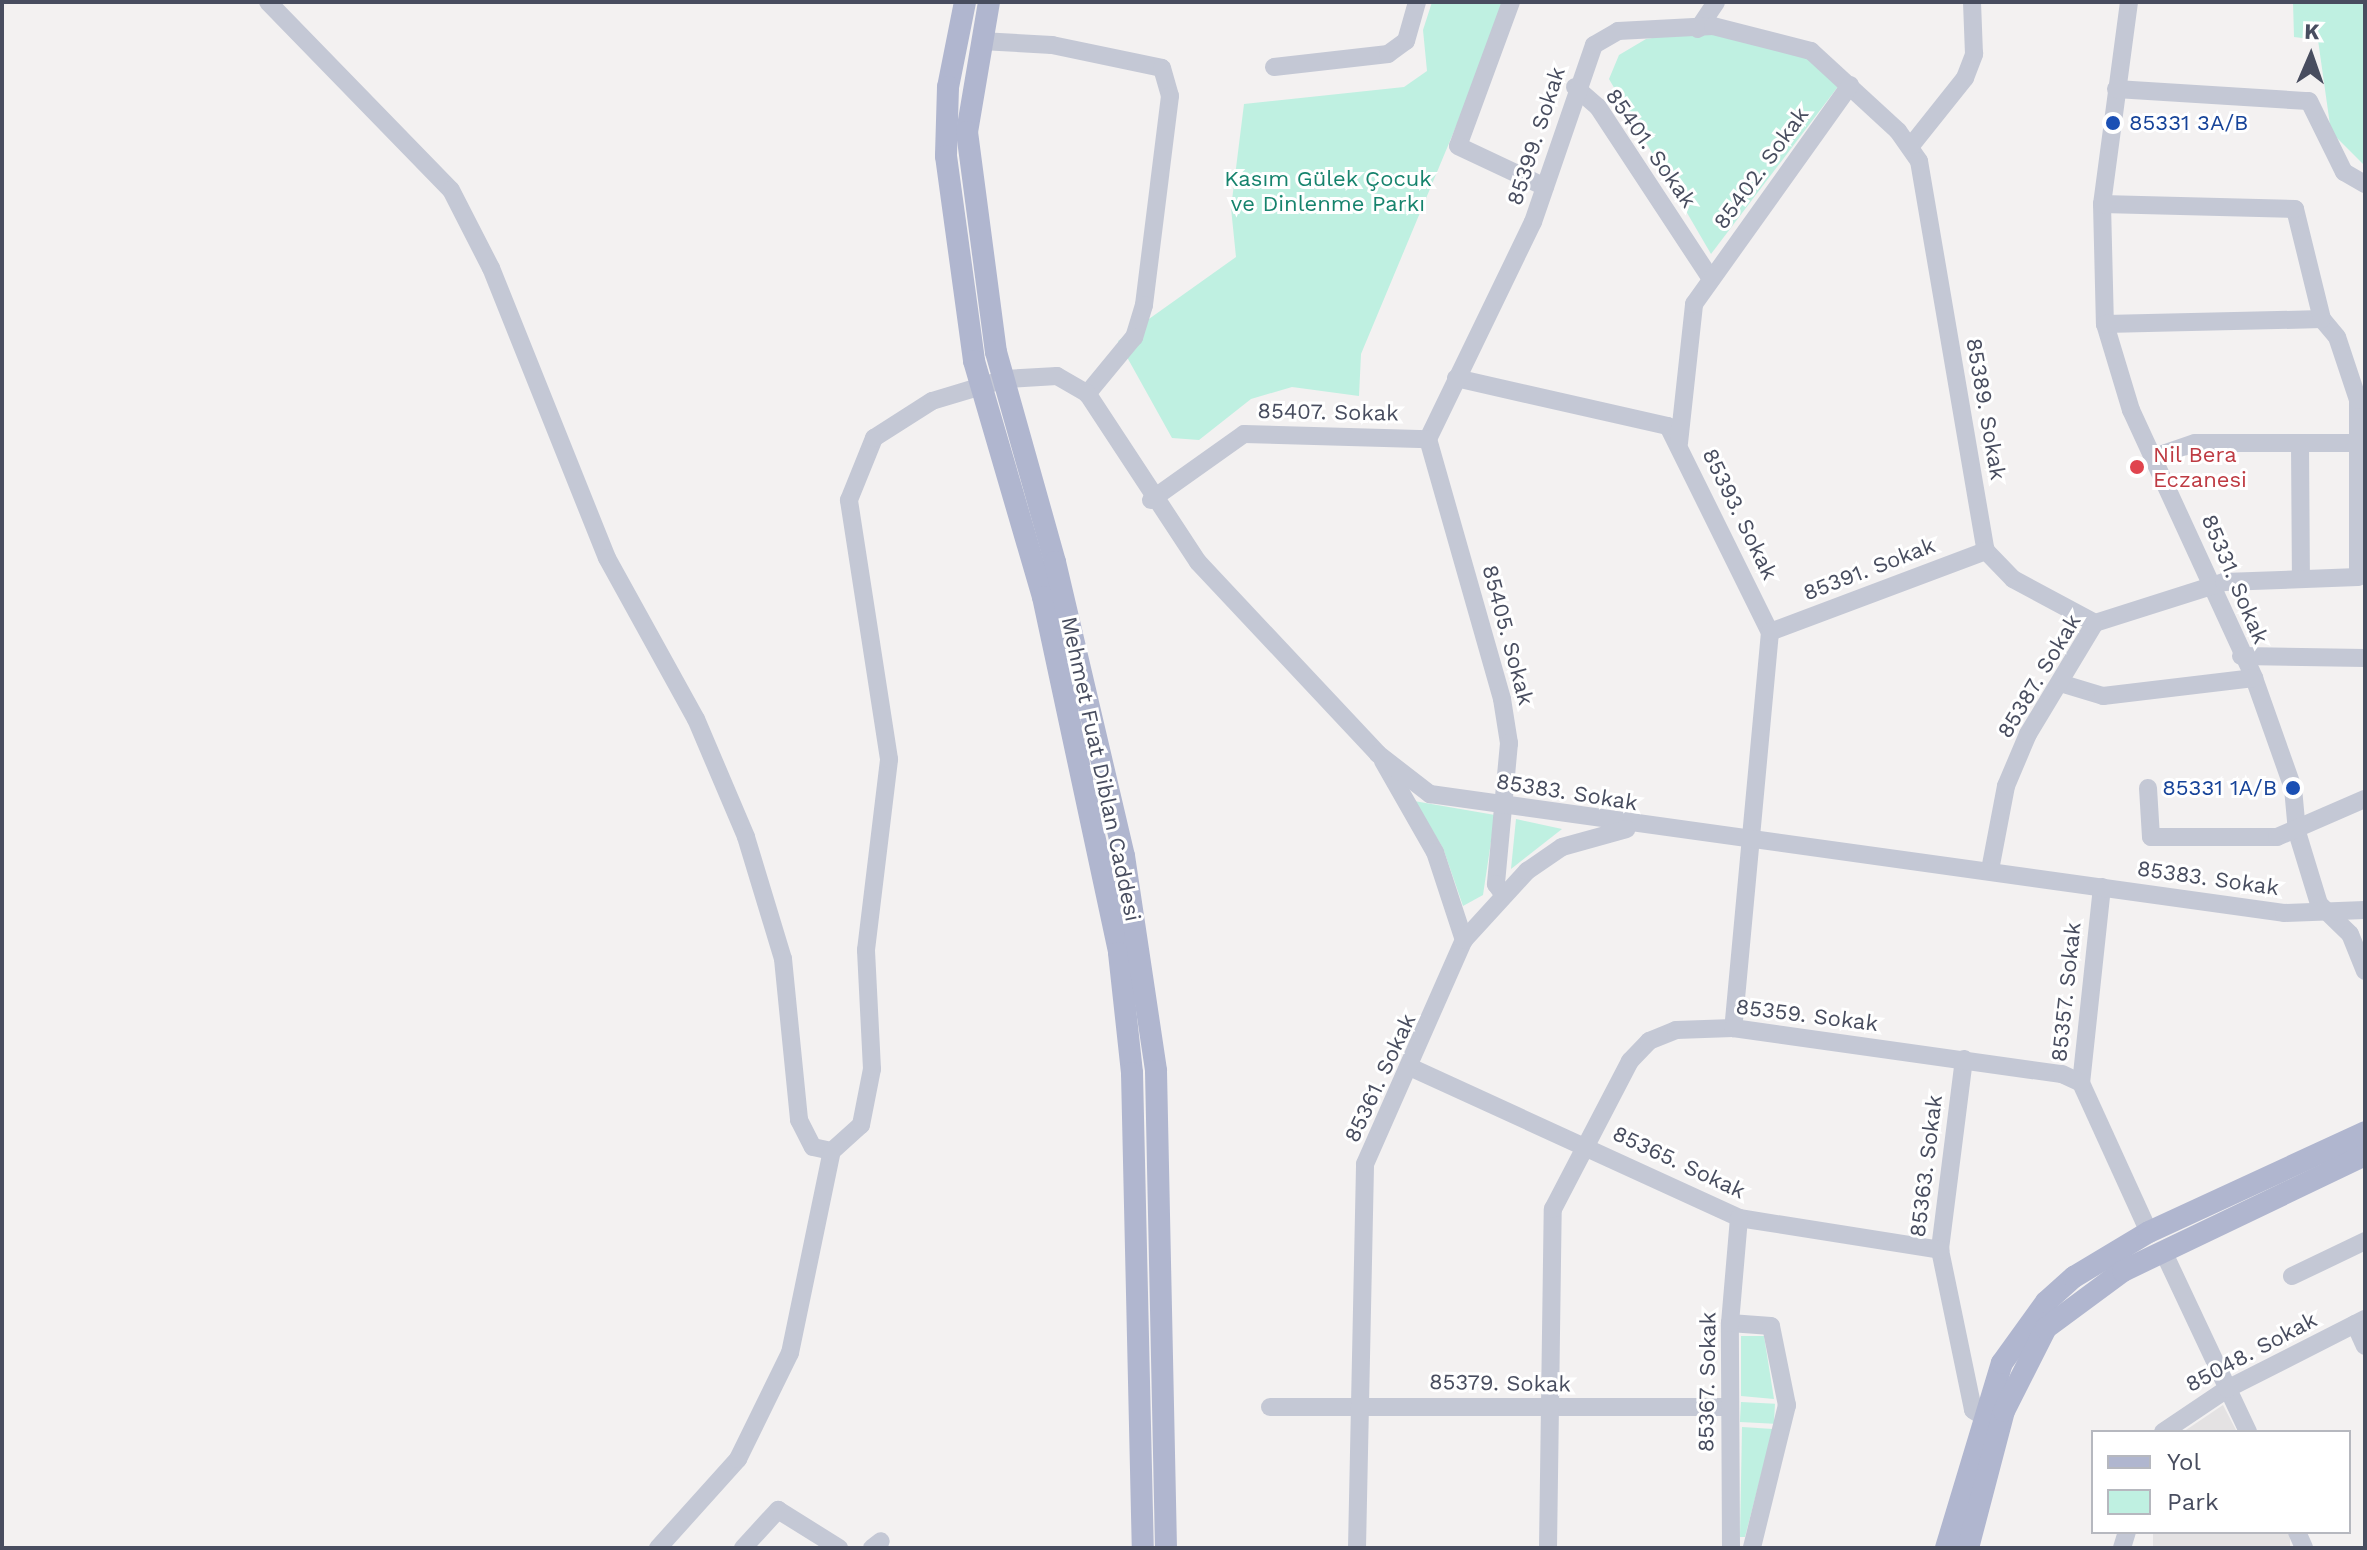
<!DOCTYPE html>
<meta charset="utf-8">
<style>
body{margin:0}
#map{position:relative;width:2367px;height:1550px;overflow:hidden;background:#f3f1f1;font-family:"Work Sans",sans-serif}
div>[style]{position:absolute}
.education>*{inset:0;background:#e4e2e3;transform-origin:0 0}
.green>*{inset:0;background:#bff0e1;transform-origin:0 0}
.minor>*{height:18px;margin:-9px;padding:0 9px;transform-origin:9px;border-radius:9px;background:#c4c8d5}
.major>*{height:22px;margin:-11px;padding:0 11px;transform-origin:11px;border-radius:11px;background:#b0b6cf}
.dots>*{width:22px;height:22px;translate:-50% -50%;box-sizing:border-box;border:4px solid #fff;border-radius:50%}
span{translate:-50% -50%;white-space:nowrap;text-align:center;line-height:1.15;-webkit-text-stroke:6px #fff;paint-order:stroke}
.transit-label{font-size:22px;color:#164399}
.left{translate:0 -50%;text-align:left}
.right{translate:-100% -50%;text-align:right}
.street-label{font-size:22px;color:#484d5f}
.park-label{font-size:22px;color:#16836d}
.health-label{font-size:22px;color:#be3a42}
.frame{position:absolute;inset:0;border:4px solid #484d5f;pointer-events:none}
.legend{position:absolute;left:2091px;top:1430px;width:260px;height:104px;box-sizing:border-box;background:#fff;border:2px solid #b6b8bf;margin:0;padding:10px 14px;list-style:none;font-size:24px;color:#484d5f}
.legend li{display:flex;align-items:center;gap:16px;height:40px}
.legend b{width:40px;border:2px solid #b6b8bf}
.north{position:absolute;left:2271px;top:16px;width:80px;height:80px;-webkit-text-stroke:6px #fff;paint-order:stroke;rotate:2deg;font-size:22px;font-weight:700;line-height:32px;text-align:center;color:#484d5f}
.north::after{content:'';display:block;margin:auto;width:28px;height:36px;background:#484d5f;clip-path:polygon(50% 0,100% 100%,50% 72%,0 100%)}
</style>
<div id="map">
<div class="education">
<i style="clip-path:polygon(2223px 1405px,2237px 1432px,2183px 1432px)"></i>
<i style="left:2153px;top:1532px;width:137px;height:16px"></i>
</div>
<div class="green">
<i style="clip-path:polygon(1432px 2px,1508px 2px,1361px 354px,1359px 396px,1292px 387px,1251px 399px,1199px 440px,1172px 438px,1118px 341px,1236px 257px,1231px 208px,1244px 104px,1404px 87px,1427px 71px,1423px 30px)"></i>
<i style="clip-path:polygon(2293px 2px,2365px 2px,2365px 166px,2331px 132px,2318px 40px,2294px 37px)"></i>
<i style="clip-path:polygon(1697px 31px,1811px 56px,1840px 84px,1711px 254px,1609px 79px,1619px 55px,1646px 39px)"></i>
<i style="clip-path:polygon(1414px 801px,1495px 815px,1483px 895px,1463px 906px,1443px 848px)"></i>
<i style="clip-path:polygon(1516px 819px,1562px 829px,1511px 869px)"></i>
<i style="clip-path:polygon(1741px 1336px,1764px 1336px,1774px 1399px,1741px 1396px)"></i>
<i style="left:1741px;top:1402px;width:34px;height:20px;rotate:3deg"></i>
<i style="clip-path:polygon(1742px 1427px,1773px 1429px,1745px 1537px,1740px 1537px)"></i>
</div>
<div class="minor">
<i style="left:268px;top:2px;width:262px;rotate:45.8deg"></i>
<i style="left:451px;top:190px;width:88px;rotate:62.9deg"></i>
<i style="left:491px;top:268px;width:312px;rotate:68.2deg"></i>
<i style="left:607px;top:558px;width:184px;rotate:61.1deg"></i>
<i style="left:696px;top:719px;width:128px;rotate:67deg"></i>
<i style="left:746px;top:837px;width:127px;rotate:73.1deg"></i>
<i style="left:783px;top:959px;width:162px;rotate:84.3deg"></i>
<i style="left:799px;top:1120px;width:30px;rotate:63deg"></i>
<i style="left:813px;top:1147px;width:19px;rotate:12deg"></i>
<i style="left:1511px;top:2px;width:153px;rotate:110.2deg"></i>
<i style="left:1458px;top:146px;width:96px;rotate:25.2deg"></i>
<i style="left:2129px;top:2px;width:204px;rotate:97.6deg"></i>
<i style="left:2102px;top:204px;width:120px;rotate:88.6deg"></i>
<i style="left:2105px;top:324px;width:90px;rotate:73.2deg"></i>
<i style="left:2131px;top:410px;width:295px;rotate:65.3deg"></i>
<i style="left:2254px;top:678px;width:117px;rotate:70.5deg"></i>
<i style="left:2293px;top:788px;width:44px;rotate:84.8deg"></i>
<i style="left:2297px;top:832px;width:75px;rotate:73deg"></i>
<i style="left:2319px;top:904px;width:43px;rotate:44.1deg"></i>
<i style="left:2350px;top:934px;width:40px;rotate:68deg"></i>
<i style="left:1698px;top:29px;width:32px;rotate:-56deg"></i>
<i style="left:981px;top:41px;width:71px;rotate:3.2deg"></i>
<i style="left:1052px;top:45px;width:112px;rotate:11.8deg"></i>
<i style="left:1162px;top:68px;width:29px;rotate:74deg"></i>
<i style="left:1170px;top:96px;width:211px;rotate:97.1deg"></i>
<i style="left:1144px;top:305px;width:34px;rotate:107deg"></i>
<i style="left:1134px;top:337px;width:74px;rotate:129.5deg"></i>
<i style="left:1274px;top:67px;width:115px;rotate:-6.5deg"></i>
<i style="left:1388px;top:54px;width:22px;rotate:-36deg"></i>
<i style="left:1406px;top:41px;width:41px;rotate:-74.2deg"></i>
<i style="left:1575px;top:87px;width:30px;rotate:41deg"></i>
<i style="left:1598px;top:107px;width:206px;rotate:56.7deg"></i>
<i style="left:2116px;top:89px;width:193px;rotate:3.6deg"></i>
<i style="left:2309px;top:101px;width:79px;rotate:63.8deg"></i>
<i style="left:2344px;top:172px;width:24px;rotate:30deg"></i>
<i style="left:1910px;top:147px;width:88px;rotate:-51.4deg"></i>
<i style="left:1965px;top:78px;width:26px;rotate:-69deg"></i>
<i style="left:1974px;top:54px;width:52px;rotate:-92.2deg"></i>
<i style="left:2105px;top:324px;width:217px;rotate:-1.3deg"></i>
<i style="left:1456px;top:378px;width:217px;rotate:12.8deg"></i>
<i style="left:1668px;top:426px;width:230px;rotate:63.7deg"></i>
<i style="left:1770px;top:632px;width:398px;rotate:95.3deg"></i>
<i style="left:1428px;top:439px;width:241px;rotate:-64.2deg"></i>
<i style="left:1533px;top:222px;width:187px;rotate:-71deg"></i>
<i style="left:1594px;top:45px;width:28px;rotate:-30deg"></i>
<i style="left:1618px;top:31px;width:95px;rotate:-3deg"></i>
<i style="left:1713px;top:26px;width:101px;rotate:14.3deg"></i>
<i style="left:1811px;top:51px;width:118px;rotate:42.6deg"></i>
<i style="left:1898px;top:131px;width:37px;rotate:55deg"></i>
<i style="left:1919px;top:161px;width:396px;rotate:80.3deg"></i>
<i style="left:1986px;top:551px;width:39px;rotate:46deg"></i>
<i style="left:2013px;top:579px;width:93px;rotate:28.2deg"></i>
<i style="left:1428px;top:439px;width:270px;rotate:74.1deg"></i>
<i style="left:1502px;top:699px;width:45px;rotate:81deg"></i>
<i style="left:1509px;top:743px;width:142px;rotate:95.3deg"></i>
<i style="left:1496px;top:884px;width:12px;rotate:55deg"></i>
<i style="left:1679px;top:443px;width:140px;rotate:-83.8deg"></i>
<i style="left:1694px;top:304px;width:269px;rotate:-54.5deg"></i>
<i style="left:2300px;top:444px;width:133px;rotate:89.6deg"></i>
<i style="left:2154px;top:457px;width:43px;rotate:-18.9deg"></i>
<i style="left:2195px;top:443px;width:170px"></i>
<i style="left:1151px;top:500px;width:114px;rotate:-35.4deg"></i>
<i style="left:1244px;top:434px;width:184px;rotate:1.6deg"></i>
<i style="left:1770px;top:632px;width:231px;rotate:-20.6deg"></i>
<i style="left:2241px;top:656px;width:124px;rotate:0.9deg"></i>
<i style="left:2060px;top:683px;width:45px;rotate:16.8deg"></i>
<i style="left:2103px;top:696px;width:152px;rotate:-6.8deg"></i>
<i style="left:1383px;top:761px;width:105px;rotate:60.3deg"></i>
<i style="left:1435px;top:852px;width:93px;rotate:71.8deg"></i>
<i style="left:2148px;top:788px;width:49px;rotate:86.5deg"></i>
<i style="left:2151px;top:837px;width:126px"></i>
<i style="left:2277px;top:837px;width:96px;rotate:-23.4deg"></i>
<i style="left:1990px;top:870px;width:86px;rotate:-79.2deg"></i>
<i style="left:2006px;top:786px;width:56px;rotate:-67.1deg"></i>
<i style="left:2028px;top:734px;width:130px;rotate:-58.9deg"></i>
<i style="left:2095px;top:623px;width:135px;rotate:-17.6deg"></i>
<i style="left:2224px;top:582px;width:134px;rotate:-2.1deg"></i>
<i style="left:2358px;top:577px;width:177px;rotate:-90deg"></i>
<i style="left:2358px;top:400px;width:66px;rotate:-108.4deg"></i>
<i style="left:2337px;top:337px;width:23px;rotate:-130deg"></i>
<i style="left:2322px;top:319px;width:113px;rotate:-103.8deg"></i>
<i style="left:2295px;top:209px;width:193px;rotate:-178.5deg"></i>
<i style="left:2102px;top:887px;width:197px;rotate:96.1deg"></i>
<i style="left:2081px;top:1083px;width:164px;rotate:65.5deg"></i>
<i style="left:1964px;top:1059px;width:193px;rotate:97.2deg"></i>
<i style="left:1940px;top:1250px;width:163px;rotate:78.3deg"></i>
<i style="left:1973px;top:1410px;width:9px;rotate:32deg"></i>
<i style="left:1412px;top:1068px;width:360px;rotate:24.6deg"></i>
<i style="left:1739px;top:1218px;width:204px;rotate:9deg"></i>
<i style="left:2163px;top:1251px;width:200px;rotate:64.8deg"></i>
<i style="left:2292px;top:1276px;width:81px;rotate:-25.6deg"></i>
<i style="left:1730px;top:1323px;width:41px;rotate:4.2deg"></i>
<i style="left:1771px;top:1326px;width:81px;rotate:78.6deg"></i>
<i style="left:1787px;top:1405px;width:147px;rotate:103.8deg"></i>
<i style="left:2355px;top:1324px;width:24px;rotate:66deg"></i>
<i style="left:1270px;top:1407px;width:459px"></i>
<i style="left:2163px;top:1432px;width:77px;rotate:-33.9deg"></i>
<i style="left:2227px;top:1389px;width:155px;rotate:-26.9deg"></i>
<i style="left:2297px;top:1532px;width:17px;rotate:66deg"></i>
<i style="left:658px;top:1548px;width:120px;rotate:-48deg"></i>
<i style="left:738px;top:1459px;width:118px;rotate:-63.9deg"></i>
<i style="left:790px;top:1353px;width:206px;rotate:-78.3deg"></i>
<i style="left:832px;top:1151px;width:39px;rotate:-42deg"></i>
<i style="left:861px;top:1125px;width:57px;rotate:-78.9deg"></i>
<i style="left:872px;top:1069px;width:119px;rotate:-92.9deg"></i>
<i style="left:866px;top:950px;width:192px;rotate:-83.1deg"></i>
<i style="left:889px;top:759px;width:262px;rotate:-98.8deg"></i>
<i style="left:849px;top:500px;width:67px;rotate:-68deg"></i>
<i style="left:874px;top:438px;width:69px;rotate:-32.5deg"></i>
<i style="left:932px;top:401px;width:76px;rotate:-16.8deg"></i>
<i style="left:1005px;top:379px;width:52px;rotate:-3.3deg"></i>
<i style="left:1057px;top:376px;width:34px;rotate:30deg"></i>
<i style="left:1087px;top:393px;width:202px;rotate:56.7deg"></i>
<i style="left:1198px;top:562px;width:263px;rotate:46.8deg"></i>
<i style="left:1378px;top:754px;width:66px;rotate:37.6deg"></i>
<i style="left:1430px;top:794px;width:862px;rotate:7.93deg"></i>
<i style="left:2284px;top:913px;width:81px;rotate:-2.1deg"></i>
<i style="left:743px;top:1548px;width:52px;rotate:-47.4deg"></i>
<i style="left:778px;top:1510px;width:72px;rotate:31.9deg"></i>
<i style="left:872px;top:1548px;width:11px;rotate:-38deg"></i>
<i style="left:1357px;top:1548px;width:384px;rotate:-88.8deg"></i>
<i style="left:1365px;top:1164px;width:245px;rotate:-66.2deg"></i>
<i style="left:1464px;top:940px;width:93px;rotate:-47.6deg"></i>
<i style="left:1527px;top:871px;width:42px;rotate:-34.4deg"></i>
<i style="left:1562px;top:847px;width:67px;rotate:-15.5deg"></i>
<i style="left:1548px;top:1548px;width:339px;rotate:-89.2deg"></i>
<i style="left:1553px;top:1209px;width:167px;rotate:-62.5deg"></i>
<i style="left:1630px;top:1061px;width:28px;rotate:-46deg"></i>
<i style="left:1649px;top:1041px;width:29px;rotate:-22deg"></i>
<i style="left:1676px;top:1030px;width:57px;rotate:-2deg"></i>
<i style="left:1733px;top:1028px;width:332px;rotate:8deg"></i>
<i style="left:2062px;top:1074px;width:21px;rotate:25deg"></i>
<i style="left:1731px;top:1548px;width:225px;rotate:-90.3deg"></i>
<i style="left:1730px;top:1323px;width:105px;rotate:-85.1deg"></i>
<i style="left:2122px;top:1548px;width:17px;rotate:-73deg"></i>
</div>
<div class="major">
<i style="left:965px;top:2px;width:87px;rotate:101.3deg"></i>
<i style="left:948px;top:87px;width:69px;rotate:91.7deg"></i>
<i style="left:946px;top:156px;width:207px;rotate:82.2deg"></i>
<i style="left:974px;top:361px;width:246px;rotate:73.7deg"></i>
<i style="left:1043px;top:597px;width:364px;rotate:77.9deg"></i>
<i style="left:1119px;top:953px;width:121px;rotate:83.8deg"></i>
<i style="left:1132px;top:1073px;width:475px;rotate:88.7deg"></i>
<i style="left:989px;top:2px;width:132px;rotate:99.6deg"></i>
<i style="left:967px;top:132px;width:222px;rotate:82.5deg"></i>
<i style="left:996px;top:352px;width:218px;rotate:74.3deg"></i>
<i style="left:1055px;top:562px;width:302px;rotate:76.8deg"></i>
<i style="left:1124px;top:856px;width:217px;rotate:81.5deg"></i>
<i style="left:1156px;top:1071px;width:477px;rotate:88.8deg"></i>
<i style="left:1946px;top:1548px;width:193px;rotate:-73.2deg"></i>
<i style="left:2002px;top:1363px;width:75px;rotate:-54.2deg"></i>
<i style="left:2046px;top:1302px;width:38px;rotate:-42deg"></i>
<i style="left:2074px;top:1277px;width:87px;rotate:-31deg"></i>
<i style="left:2149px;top:1232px;width:238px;rotate:-24.8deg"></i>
<i style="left:1968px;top:1548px;width:142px;rotate:-75.3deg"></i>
<i style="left:2004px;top:1411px;width:93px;rotate:-63.2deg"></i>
<i style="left:2046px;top:1328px;width:96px;rotate:-36.5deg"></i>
<i style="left:2123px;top:1271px;width:268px;rotate:-25.6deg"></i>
</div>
<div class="dots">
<i style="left:2113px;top:123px;background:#1a4fb4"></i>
<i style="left:2137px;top:467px;background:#e0444e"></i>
<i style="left:2293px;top:788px;background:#1a4fb4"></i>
</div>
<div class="transit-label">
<span class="left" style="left:2129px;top:123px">85331 3A/B</span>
<span class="right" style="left:2277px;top:788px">85331 1A/B</span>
</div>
<div class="street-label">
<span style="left:1536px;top:136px;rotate:-72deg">85399. Sokak</span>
<span style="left:1651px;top:148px;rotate:55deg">85401. Sokak</span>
<span style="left:1761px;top:168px;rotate:-54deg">85402. Sokak</span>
<span style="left:1986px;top:409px;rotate:80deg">85389. Sokak</span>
<span style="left:1328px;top:412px;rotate:1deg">85407. Sokak</span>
<span style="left:1740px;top:514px;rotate:64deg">85393. Sokak</span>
<span style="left:1869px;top:569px;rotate:-21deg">85391. Sokak</span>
<span style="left:2235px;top:579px;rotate:67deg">85331. Sokak</span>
<span style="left:1508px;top:635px;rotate:75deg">85405. Sokak</span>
<span style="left:2039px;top:676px;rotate:-59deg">85387. Sokak</span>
<span style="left:1101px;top:769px;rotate:78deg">Mehmet Fuat Diblan Caddesi</span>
<span style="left:1567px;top:792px;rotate:9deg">85383. Sokak</span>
<span style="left:2208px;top:878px;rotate:8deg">85383. Sokak</span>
<span style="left:2066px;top:992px;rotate:-84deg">85357. Sokak</span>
<span style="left:1807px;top:1015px;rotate:7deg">85359. Sokak</span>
<span style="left:1380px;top:1078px;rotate:-65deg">85361. Sokak</span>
<span style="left:1679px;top:1162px;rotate:25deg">85365. Sokak</span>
<span style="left:1926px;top:1166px;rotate:-83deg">85363. Sokak</span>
<span style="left:2251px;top:1352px;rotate:-28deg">85048. Sokak</span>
<span style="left:1707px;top:1382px;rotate:-89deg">85367. Sokak</span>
<span style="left:1500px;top:1383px;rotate:1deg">85379. Sokak</span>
</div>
<div class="park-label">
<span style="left:1328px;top:191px">Kasım Gülek Çocuk<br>ve Dinlenme Parkı</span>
</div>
<div class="health-label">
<span class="left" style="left:2153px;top:467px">Nil Bera<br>Eczanesi</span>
</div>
<div class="frame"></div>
<ul class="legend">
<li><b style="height:10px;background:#b0b6cf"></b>Yol</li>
<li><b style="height:22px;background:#bff0e1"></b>Park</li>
</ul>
<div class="north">K</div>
</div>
